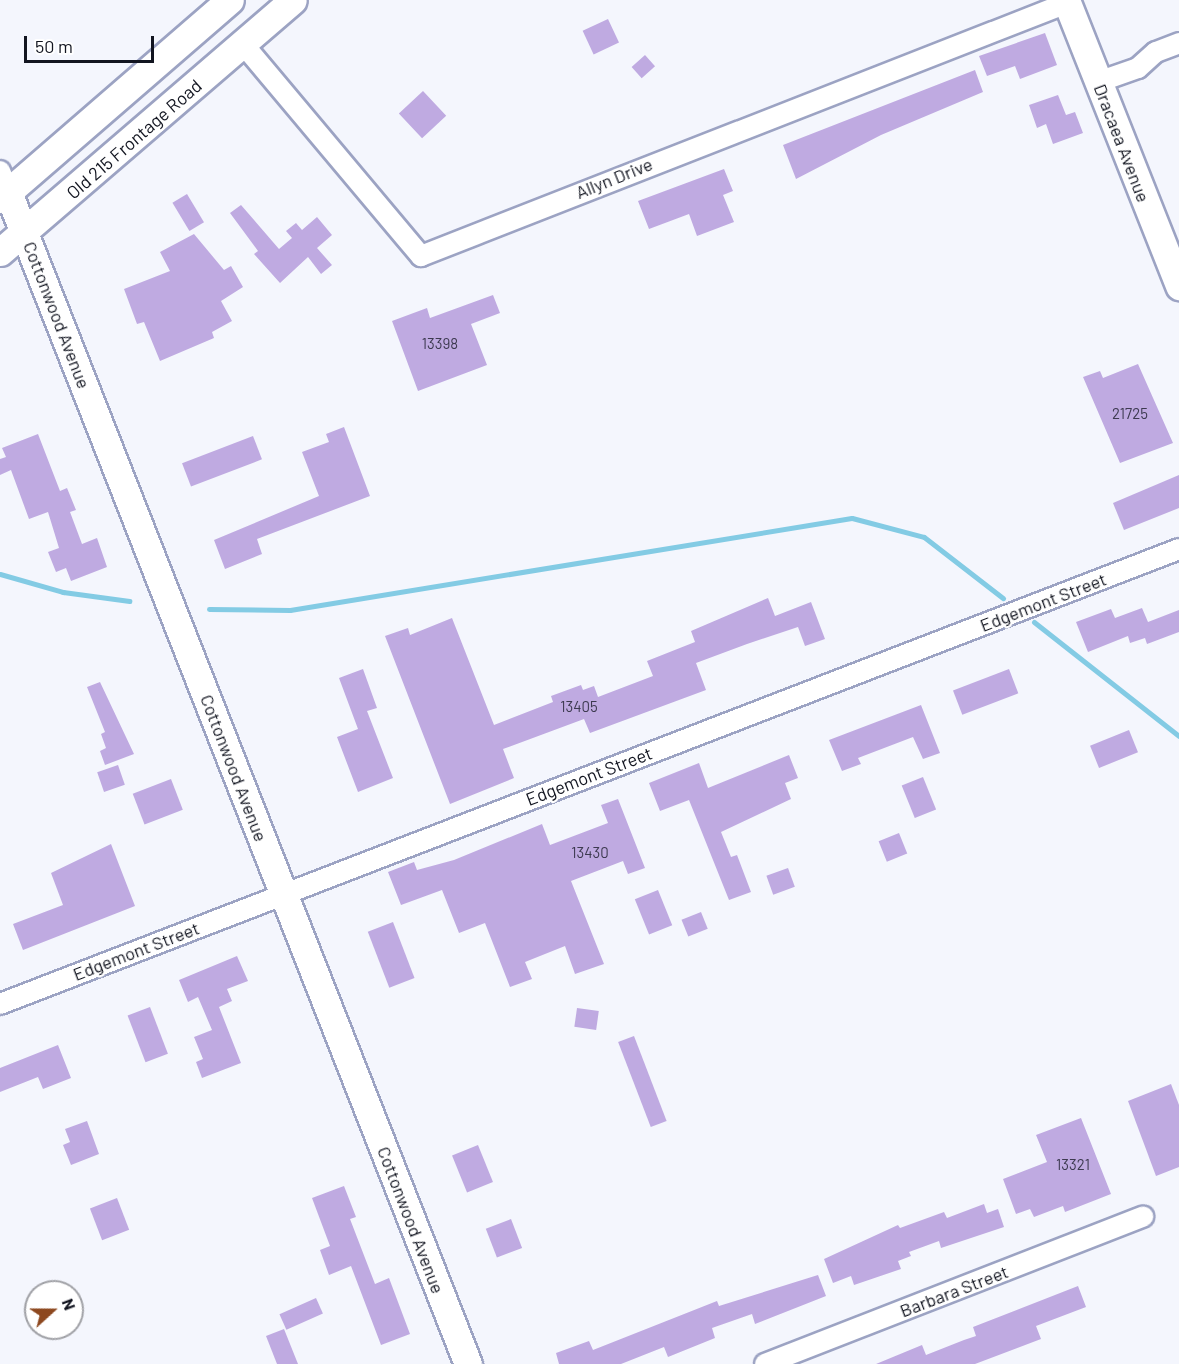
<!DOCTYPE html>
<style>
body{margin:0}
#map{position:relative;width:1179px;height:1364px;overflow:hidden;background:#f4f6fd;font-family:Barlow,sans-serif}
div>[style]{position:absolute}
.stream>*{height:5px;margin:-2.5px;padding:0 2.5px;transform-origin:2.5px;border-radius:2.5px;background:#83cbe4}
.building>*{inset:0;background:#bfaae1;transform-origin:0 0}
.roads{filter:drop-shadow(2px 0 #9ca3c3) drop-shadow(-2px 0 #9ca3c3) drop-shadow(0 2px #9ca3c3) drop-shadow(0 -2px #9ca3c3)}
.street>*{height:20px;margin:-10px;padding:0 10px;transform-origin:10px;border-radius:10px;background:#fff}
.secondary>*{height:27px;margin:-13.5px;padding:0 13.5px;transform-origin:13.5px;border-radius:13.5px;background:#fff}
span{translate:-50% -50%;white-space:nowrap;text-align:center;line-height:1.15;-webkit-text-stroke:4.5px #fff;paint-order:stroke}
.number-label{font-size:15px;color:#3d3a50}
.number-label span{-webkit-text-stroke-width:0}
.street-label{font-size:18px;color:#121520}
.north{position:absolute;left:24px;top:1280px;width:60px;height:60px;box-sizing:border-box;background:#fff;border:2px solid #a0a1a6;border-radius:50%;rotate:69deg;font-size:16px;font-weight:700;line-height:24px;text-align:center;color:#121520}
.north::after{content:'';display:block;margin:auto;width:21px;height:27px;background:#8d481f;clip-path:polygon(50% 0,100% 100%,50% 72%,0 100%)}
.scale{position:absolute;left:24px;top:36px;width:130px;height:27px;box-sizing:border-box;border:3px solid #121520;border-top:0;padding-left:8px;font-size:18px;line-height:21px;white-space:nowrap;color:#121520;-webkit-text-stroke:4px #fff;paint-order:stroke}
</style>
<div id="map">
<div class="stream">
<i style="left:0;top:574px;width:66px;rotate:15.9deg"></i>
<i style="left:63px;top:592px;width:67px;rotate:7.8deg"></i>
<i style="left:209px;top:609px;width:81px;rotate:0.7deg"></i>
<i style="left:290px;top:610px;width:569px;rotate:-9.3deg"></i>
<i style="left:852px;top:518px;width:74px;rotate:14.8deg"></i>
<i style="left:924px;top:537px;width:100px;rotate:37.7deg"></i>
<i style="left:1034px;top:622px;width:184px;rotate:38.2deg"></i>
</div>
<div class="building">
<i style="left:608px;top:19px;width:26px;height:28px;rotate:65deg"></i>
<i style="clip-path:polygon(1045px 33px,1057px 65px,1020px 79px,1015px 66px,987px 76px,979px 56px)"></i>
<i style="left:645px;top:55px;width:15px;height:18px;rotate:48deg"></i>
<i style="clip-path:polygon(975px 70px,983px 92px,881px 135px,796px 179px,783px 145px)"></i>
<i style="left:423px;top:91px;width:34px;height:33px;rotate:47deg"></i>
<i style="clip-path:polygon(1058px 95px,1066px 115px,1075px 112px,1083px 133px,1053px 144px,1046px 124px,1037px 128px,1029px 105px)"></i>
<i style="clip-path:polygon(724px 169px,733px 191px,723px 195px,734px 222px,697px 236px,689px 214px,649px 229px,638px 201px)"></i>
<i style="left:187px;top:194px;width:33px;height:17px;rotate:59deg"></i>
<i style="clip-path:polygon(241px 205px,279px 249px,292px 238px,286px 231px,296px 223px,302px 230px,317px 217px,332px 235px,317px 248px,332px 265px,321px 274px,308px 257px,280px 283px,254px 254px,258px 251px,230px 213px)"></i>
<i style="clip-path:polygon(194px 234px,224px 270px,231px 266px,243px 287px,221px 301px,232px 321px,212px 332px,214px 338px,160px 361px,144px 322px,137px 324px,124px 289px,170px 271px,160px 252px)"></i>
<i style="clip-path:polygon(493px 295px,500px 313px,471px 324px,487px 365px,418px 391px,392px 321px,427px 308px,430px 318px)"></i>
<i style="clip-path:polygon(1138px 364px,1173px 443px,1120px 463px,1083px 377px,1100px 371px,1103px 378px)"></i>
<i style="clip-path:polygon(344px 427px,370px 496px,257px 539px,262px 554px,225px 569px,214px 540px,319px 496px,302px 452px,329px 442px,326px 434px)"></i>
<i style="clip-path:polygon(38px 434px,60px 491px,67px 488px,76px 510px,70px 512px,82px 544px,97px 538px,107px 567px,71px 581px,66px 568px,56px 572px,48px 552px,59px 548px,48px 512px,29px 519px,11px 470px,0 475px,0 459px,6px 457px,2px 448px)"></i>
<i style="left:253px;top:436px;width:25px;height:76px;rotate:69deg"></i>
<i style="clip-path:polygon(1179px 475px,1179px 508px,1124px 530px,1113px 503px)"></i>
<i style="clip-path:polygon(768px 598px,775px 616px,811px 602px,825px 639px,805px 646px,798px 627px,747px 644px,696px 663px,706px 690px,590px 733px,584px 719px,503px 749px,514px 778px,450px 804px,385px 636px,408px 628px,410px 635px,452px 618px,494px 725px,553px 702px,551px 696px,581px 685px,583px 690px,594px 686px,598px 697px,653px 676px,647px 661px,695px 642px,691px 631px)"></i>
<i style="clip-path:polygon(1142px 608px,1148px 622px,1179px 610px,1179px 632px,1147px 644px,1145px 638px,1130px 643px,1128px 636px,1088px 652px,1076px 622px,1111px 609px,1115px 618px)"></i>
<i style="clip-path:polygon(363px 669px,377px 708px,367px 711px,393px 778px,358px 792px,337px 737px,358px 729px,339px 678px)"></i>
<i style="left:1009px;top:669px;width:26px;height:60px;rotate:69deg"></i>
<i style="clip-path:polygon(100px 682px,134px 754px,105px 765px,100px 751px,106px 748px,101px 734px,105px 732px,87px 687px)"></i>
<i style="clip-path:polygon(921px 705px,940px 753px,923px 759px,913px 737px,858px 758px,861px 764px,842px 771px,829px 740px)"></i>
<i style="left:1129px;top:730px;width:24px;height:42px;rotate:68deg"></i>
<i style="clip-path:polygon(789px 755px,798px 778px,785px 783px,791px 799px,721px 832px,731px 857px,737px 855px,751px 892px,729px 900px,689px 800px,660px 811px,649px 783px,699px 763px,708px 788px)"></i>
<i style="left:118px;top:765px;width:21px;height:22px;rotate:71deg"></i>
<i style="left:923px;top:777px;width:35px;height:23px;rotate:68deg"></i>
<i style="left:171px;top:779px;width:33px;height:41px;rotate:69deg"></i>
<i style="clip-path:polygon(618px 799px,645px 868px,628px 874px,623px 861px,571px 881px,604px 964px,575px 974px,565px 946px,525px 962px,532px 979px,510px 987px,485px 923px,459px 933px,442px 890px,401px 905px,388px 872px,414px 862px,417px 870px,454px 860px,542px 824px,550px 845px,608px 823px,601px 805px)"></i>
<i style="left:899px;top:833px;width:22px;height:22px;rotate:68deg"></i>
<i style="clip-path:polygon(111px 844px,135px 906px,23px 950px,13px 924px,63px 905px,51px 873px)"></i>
<i style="left:788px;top:868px;width:20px;height:23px;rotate:70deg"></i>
<i style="left:658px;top:890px;width:38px;height:25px;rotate:68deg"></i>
<i style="left:701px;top:912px;width:18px;height:21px;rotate:68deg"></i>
<i style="left:393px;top:922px;width:60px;height:27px;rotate:69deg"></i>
<i style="clip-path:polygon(237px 956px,248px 981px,227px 989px,232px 1001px,219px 1007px,241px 1063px,202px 1078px,196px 1062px,203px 1059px,194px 1037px,212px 1030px,198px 997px,188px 1002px,179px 980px)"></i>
<i style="left:150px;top:1007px;width:50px;height:24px;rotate:69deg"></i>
<i style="left:577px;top:1008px;width:22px;height:19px;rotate:8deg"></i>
<i style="left:634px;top:1036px;width:91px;height:17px;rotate:69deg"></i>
<i style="clip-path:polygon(58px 1045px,71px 1078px,43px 1089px,38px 1077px,0 1092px,0 1068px)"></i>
<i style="clip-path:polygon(1171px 1084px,1179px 1105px,1179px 1167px,1156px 1176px,1128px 1101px)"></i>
<i style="clip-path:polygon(1081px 1118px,1111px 1194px,1065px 1212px,1063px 1206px,1034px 1217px,1030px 1209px,1016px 1214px,1003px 1179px,1047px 1162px,1036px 1135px)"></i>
<i style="clip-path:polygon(87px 1121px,99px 1154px,71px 1165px,63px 1145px,70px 1142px,65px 1129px)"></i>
<i style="left:478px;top:1145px;width:40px;height:28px;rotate:68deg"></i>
<i style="clip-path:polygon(344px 1186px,356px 1217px,350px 1219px,375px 1284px,389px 1278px,410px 1334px,381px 1345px,351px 1266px,329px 1275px,320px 1250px,330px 1246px,312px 1198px)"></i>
<i style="left:117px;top:1198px;width:34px;height:29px;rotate:69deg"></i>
<i style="clip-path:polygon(984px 1204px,987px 1213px,998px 1209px,1004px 1227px,941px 1248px,939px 1241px,909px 1252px,911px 1256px,898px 1261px,901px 1269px,854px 1285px,851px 1276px,833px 1283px,824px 1259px,898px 1225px,900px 1228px,944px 1212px,947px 1218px)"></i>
<i style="left:511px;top:1219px;width:31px;height:27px;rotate:69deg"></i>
<i style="clip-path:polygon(818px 1275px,826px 1296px,755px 1324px,752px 1314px,712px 1328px,715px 1338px,668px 1357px,664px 1347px,621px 1364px,559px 1364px,556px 1353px,589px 1341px,593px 1350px,717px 1301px,719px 1306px)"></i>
<i style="clip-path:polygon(1078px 1286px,1086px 1307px,1036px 1326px,1041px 1339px,975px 1364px,876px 1364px,922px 1345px,926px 1355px,964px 1340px,976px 1336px,973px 1327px)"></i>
<i style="left:316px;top:1298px;width:17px;height:40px;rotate:66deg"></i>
<i style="clip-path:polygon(284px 1329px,298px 1364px,277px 1364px,266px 1336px)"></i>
</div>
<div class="roads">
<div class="street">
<i style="left:243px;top:44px;width:277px;rotate:50deg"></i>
<i style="left:421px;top:256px;width:694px;rotate:-21.39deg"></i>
<i style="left:1098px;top:82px;width:42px;rotate:-19.3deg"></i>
<i style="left:1138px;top:68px;width:24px;rotate:-42deg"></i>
<i style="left:1156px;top:52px;width:25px;rotate:-21deg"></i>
<i style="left:0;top:171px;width:22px;rotate:69deg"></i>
<i style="left:0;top:1004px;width:1264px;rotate:-21.1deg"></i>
<i style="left:765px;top:1364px;width:406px;rotate:-21.3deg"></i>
</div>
<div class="secondary">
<i style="left:1066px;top:0;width:308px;rotate:68.4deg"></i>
<i style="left:8px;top:192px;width:1259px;rotate:68.57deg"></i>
<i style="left:0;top:199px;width:304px;rotate:-40.9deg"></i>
<i style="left:0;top:252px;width:386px;rotate:-40.7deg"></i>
</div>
</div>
<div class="number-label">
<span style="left:440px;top:344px">13398</span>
<span style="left:1130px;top:414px">21725</span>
<span style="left:579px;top:707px">13405</span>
<span style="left:590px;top:853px">13430</span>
<span style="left:1073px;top:1165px">13321</span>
</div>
<div class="street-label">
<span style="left:134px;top:139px;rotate:-41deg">Old 215 Frontage Road</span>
<span style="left:1122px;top:143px;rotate:69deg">Dracaea Avenue</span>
<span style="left:614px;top:178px;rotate:-22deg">Allyn Drive</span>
<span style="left:57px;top:315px;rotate:69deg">Cottonwood Avenue</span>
<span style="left:1043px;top:602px;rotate:-21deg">Edgemont Street</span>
<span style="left:234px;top:768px;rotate:69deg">Cottonwood Avenue</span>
<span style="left:589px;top:776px;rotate:-21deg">Edgemont Street</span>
<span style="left:136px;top:951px;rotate:-21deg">Edgemont Street</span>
<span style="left:411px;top:1220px;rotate:69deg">Cottonwood Avenue</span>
<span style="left:954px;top:1291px;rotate:-21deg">Barbara Street</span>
</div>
<div class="north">N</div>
<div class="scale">50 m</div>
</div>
